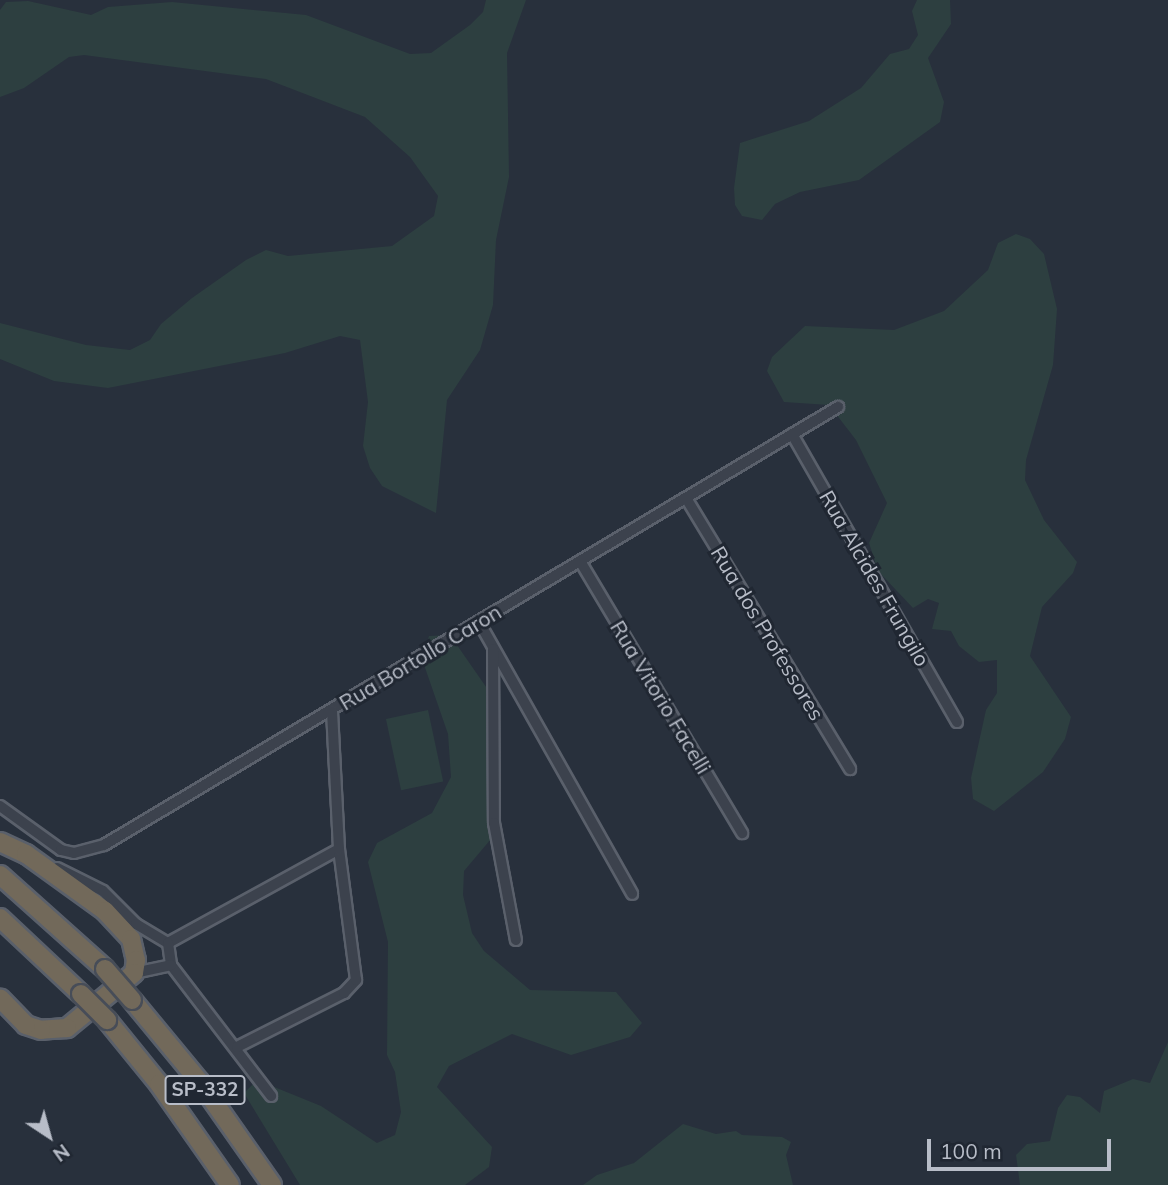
<!DOCTYPE html>
<style>
body{margin:0}
#map{position:relative;width:1168px;height:1185px;overflow:hidden;background:#28303c;font-family:Mulish,sans-serif}
div>[style]{position:absolute}
.green>*{inset:0;background:#2d3f40;transform-origin:0 0}
.roads{filter:drop-shadow(2px 0 #5a606b) drop-shadow(-2px 0 #5a606b) drop-shadow(0 2px #5a606b) drop-shadow(0 -2px #5a606b)}
.minor>*{height:10px;margin:-5px;padding:0 5px;transform-origin:5px;border-radius:5px;background:#3c424d}
.motorway>*{height:18px;margin:-9px;padding:0 9px;transform-origin:9px;border-radius:9px;background:#72695a}
.bridges{filter:drop-shadow(2px 0 #474d58) drop-shadow(-2px 0 #474d58) drop-shadow(0 2px #474d58) drop-shadow(0 -2px #474d58)}
.motorway-bridge>*{height:18px;margin:-9px;padding:0 9px;transform-origin:9px;border-radius:9px;background:#72695a}
span{translate:-50% -50%;white-space:nowrap;text-align:center;line-height:1.15;-webkit-text-stroke:6px #202732;paint-order:stroke}
.shield-label span{padding:2px 5px;background:#202732;border:2px solid;border-radius:5px;-webkit-text-stroke-width:0}
.shield-label{font-size:19px;color:#b8bdc8;font-weight:700}
.street-label{font-size:21px;color:#b8bdc8}
.north{position:absolute;left:14px;top:1101px;width:70px;height:70px;-webkit-text-stroke:5px #202732;paint-order:stroke;rotate:144deg;font-size:19px;font-weight:700;line-height:28px;text-align:center;color:#b8bdc8}
.north::after{content:'';display:block;margin:auto;width:24px;height:32px;background:#b8bdc8;clip-path:polygon(50% 0,100% 100%,50% 72%,0 100%)}
.scale{position:absolute;left:927px;top:1139px;width:184px;height:32px;box-sizing:border-box;border:4px solid #b8bdc8;border-top:0;padding-left:9px;font-size:21px;line-height:24px;white-space:nowrap;color:#b8bdc8;-webkit-text-stroke:5px #202732;paint-order:stroke}
</style>
<div id="map">
<div class="green">
<i style="clip-path:polygon(486px 0,526px 0,507px 53px,509px 177px,496px 240px,493px 305px,480px 350px,447px 400px,436px 513px,382px 486px,370px 468px,363px 446px,368px 402px,360px 340px,340px 336px,285px 353px,108px 388px,54px 381px,0 359px,0 323px,86px 345px,130px 350px,150px 340px,161px 324px,192px 298px,246px 260px,266px 250px,288px 256px,392px 246px,434px 216px,438px 196px,410px 157px,365px 117px,266px 79px,84px 55px,69px 57px,24px 88px,0 97px,0 10px,6px 2px,28px 1px,91px 15px,108px 7px,172px 2px,306px 15px,410px 54px,431px 53px,470px 25px,483px 12px)"></i>
<i style="clip-path:polygon(917px 0,950px 0,951px 24px,928px 58px,944px 102px,940px 122px,859px 180px,800px 192px,775px 204px,762px 220px,742px 216px,735px 205px,734px 188px,740px 143px,809px 121px,861px 88px,890px 54px,909px 49px,918px 35px,912px 11px)"></i>
<i style="clip-path:polygon(1016px 234px,1030px 239px,1044px 254px,1057px 309px,1053px 365px,1026px 460px,1025px 480px,1044px 520px,1077px 562px,1073px 573px,1042px 607px,1030px 656px,1071px 717px,1065px 739px,1043px 772px,994px 811px,973px 799px,971px 778px,986px 710px,997px 693px,997px 660px,979px 662px,959px 646px,951px 631px,932px 629px,939px 603px,928px 599px,913px 608px,878px 571px,869px 543px,887px 503px,856px 440px,829px 405px,784px 402px,767px 371px,772px 357px,805px 326px,894px 330px,944px 311px,988px 270px,998px 243px)"></i>
<i style="clip-path:polygon(450px 635px,500px 707px,487px 797px,491px 839px,464px 871px,463px 895px,472px 933px,484px 951px,530px 990px,616px 992px,642px 1023px,630px 1037px,571px 1055px,512px 1034px,449px 1066px,437px 1087px,492px 1147px,489px 1167px,465px 1185px,300px 1185px,244px 1093px,257px 1080px,321px 1106px,377px 1143px,395px 1135px,401px 1112px,395px 1072px,387px 1055px,388px 942px,368px 862px,377px 843px,432px 813px,451px 777px,448px 734px,422px 659px,429px 636px)"></i>
<i style="left:428px;top:710px;width:73px;height:43px;rotate:78deg"></i>
<i style="clip-path:polygon(1168px 1042px,1168px 1185px,1020px 1185px,1016px 1155px,1027px 1144px,1050px 1141px,1058px 1108px,1067px 1095px,1080px 1097px,1100px 1113px,1104px 1091px,1133px 1079px,1150px 1083px)"></i>
<i style="clip-path:polygon(683px 1124px,716px 1134px,736px 1131px,742px 1135px,782px 1137px,791px 1142px,786px 1155px,793px 1185px,583px 1185px,597px 1175px,634px 1163px)"></i>
</div>
<div class="roads">
<div class="minor">
<i style="left:792px;top:434px;width:332px;rotate:60.2deg"></i>
<i style="left:686px;top:498px;width:317px;rotate:58.8deg"></i>
<i style="left:580px;top:561px;width:317px;rotate:59.2deg"></i>
<i style="left:479px;top:622px;width:312px;rotate:60.6deg"></i>
<i style="left:493px;top:649px;width:174px;rotate:89.7deg"></i>
<i style="left:494px;top:823px;width:119px;rotate:79.4deg"></i>
<i style="left:0;top:806px;width:75px;rotate:35.8deg"></i>
<i style="left:61px;top:850px;width:13px;rotate:13deg"></i>
<i style="left:74px;top:853px;width:31px;rotate:-15deg"></i>
<i style="left:104px;top:845px;width:855px;rotate:-30.83deg"></i>
<i style="left:57px;top:868px;width:51px;rotate:26.6deg"></i>
<i style="left:103px;top:891px;width:47px;rotate:45deg"></i>
<i style="left:136px;top:924px;width:37px;rotate:31deg"></i>
<i style="left:168px;top:943px;width:195px;rotate:-28.8deg"></i>
<i style="left:168px;top:943px;width:22px;rotate:82deg"></i>
<i style="left:171px;top:965px;width:165px;rotate:52.6deg"></i>
<i style="left:134px;top:973px;width:38px;rotate:-12deg"></i>
<i style="left:237px;top:1047px;width:120px;rotate:-26.8deg"></i>
<i style="left:344px;top:993px;width:18px;rotate:-47deg"></i>
<i style="left:356px;top:980px;width:132px;rotate:-97.4deg"></i>
<i style="left:339px;top:849px;width:139px;rotate:-92.9deg"></i>
</div>
<div class="motorway">
<i style="left:0;top:842px;width:29px;rotate:25deg"></i>
<i style="left:26px;top:854px;width:97px;rotate:35.8deg"></i>
<i style="left:105px;top:911px;width:38px;rotate:47deg"></i>
<i style="left:131px;top:939px;width:22px;rotate:77deg"></i>
<i style="left:136px;top:960px;width:13px;rotate:99deg"></i>
<i style="left:134px;top:973px;width:87px;rotate:140.6deg"></i>
<i style="left:67px;top:1028px;width:26px;rotate:176deg"></i>
<i style="left:41px;top:1030px;width:16px;rotate:-162deg"></i>
<i style="left:26px;top:1025px;width:37px;rotate:-134deg"></i>
<i style="left:0;top:875px;width:141px;rotate:41.8deg"></i>
<i style="left:0;top:918px;width:111px;rotate:43.2deg"></i>
<i style="left:132px;top:1000px;width:105px;rotate:50.4deg"></i>
<i style="left:199px;top:1081px;width:127px;rotate:54.9deg"></i>
<i style="left:107px;top:1020px;width:82px;rotate:50.9deg"></i>
<i style="left:159px;top:1084px;width:123px;rotate:54.9deg"></i>
</div>
</div>
<div class="bridges">
<div class="motorway-bridge">
<i style="left:105px;top:969px;width:41px;rotate:48.9deg"></i>
<i style="left:81px;top:994px;width:37px;rotate:45deg"></i>
</div>
</div>
<div class="shield-label">
<span style="left:205px;top:1090px">SP-332</span>
</div>
<div class="street-label">
<span style="left:875px;top:578px;rotate:60deg">Rua Alcides Frungilo</span>
<span style="left:768px;top:633px;rotate:59deg">Rua dos Professores</span>
<span style="left:420px;top:657px;rotate:-31deg">Rua Bortollo Caron</span>
<span style="left:661px;top:697px;rotate:59deg">Rua Vitorio Facelli</span>
</div>
<div class="north">N</div>
<div class="scale">100 m</div>
</div>
